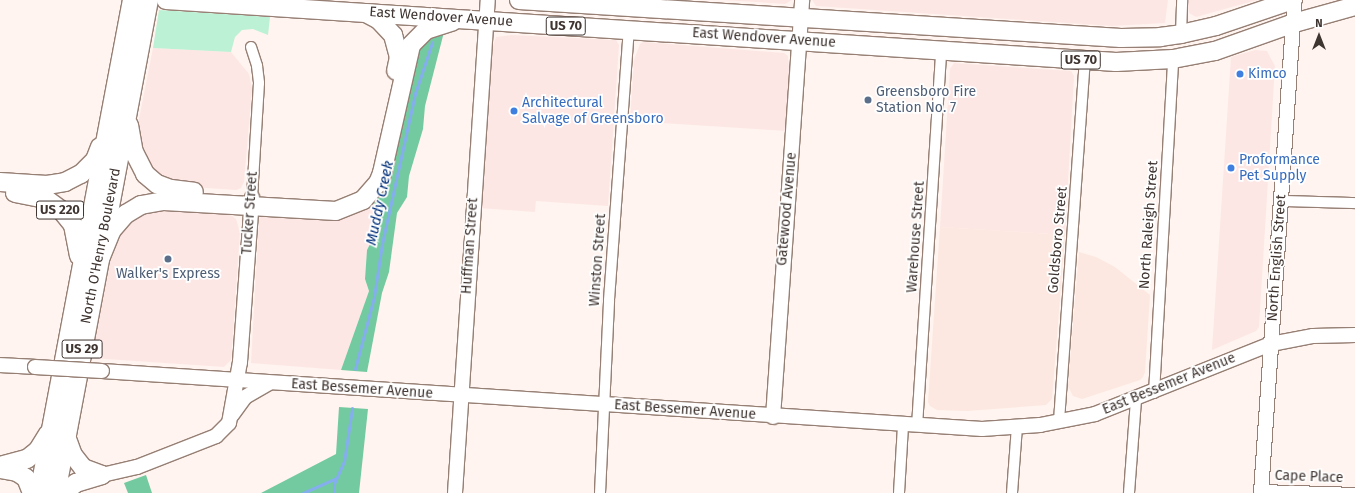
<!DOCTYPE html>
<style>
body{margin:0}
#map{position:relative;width:1355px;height:493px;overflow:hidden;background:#fff4ef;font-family:"Fira Sans",sans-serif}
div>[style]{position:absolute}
.commercial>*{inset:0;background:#fde7e5}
.industrial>*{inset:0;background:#fce8e0}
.green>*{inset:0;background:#bdf1d5}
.forest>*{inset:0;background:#74caa0}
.stream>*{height:2.5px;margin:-1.25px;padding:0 1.25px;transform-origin:1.25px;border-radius:1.25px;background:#85aeee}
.roads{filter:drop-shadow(1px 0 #967f74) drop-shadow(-1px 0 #967f74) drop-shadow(0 1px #967f74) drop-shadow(0 -1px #967f74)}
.street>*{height:10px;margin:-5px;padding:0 5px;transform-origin:5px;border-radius:5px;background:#fff}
.secondary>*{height:14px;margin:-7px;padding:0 7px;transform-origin:7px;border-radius:7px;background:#fff}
.highway>*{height:18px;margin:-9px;padding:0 9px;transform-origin:9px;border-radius:9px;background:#fff}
.bridges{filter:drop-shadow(1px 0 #967f74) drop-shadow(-1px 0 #967f74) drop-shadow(0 1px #967f74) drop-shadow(0 -1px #967f74)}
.secondary-bridge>*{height:14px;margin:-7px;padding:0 7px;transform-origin:7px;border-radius:7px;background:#fff}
.dots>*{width:11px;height:11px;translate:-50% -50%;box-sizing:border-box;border:2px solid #fff;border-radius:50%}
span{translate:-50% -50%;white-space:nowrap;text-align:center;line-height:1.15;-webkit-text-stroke:3.5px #fff;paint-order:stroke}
.shield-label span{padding:1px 3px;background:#fff;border:1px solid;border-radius:3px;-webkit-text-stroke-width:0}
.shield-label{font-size:13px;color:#3e3430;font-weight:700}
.street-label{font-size:14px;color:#3e3430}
.shop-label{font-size:14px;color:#366cbe}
.left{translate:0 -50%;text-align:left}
.service-label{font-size:14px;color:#4e5e75}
.water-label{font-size:15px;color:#002f78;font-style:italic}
.north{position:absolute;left:1299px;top:16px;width:40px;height:40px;-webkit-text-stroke:3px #fff;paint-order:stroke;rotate:0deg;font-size:11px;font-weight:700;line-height:16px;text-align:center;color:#3e3430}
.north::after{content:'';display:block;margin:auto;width:14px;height:18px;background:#3e3430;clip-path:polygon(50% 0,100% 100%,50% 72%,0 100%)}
</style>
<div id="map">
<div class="commercial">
<i style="clip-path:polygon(724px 0,792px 0,785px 4px)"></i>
<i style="clip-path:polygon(812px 0,1168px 0,1165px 23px,1112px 26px,816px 6px)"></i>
<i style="clip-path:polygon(1187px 0,1257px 0,1196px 17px,1189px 13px)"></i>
<i style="clip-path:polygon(511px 35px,616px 40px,619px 45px,608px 206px,536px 201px,535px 212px,479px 208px,491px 52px,496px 37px)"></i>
<i style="clip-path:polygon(643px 42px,784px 53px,788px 56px,790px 85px,787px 131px,630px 121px,634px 60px,640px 44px)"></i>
<i style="clip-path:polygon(153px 48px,231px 52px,249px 74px,252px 89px,244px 182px,241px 188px,236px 190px,177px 186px,165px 182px,146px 166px,137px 129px)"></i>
<i style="clip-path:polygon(1255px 50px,1267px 51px,1275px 66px,1259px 327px,1256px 331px,1212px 350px,1231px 57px)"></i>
<i style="clip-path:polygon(954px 63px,1071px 71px,1074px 76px,1065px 235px,940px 227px,950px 69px)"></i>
<i style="clip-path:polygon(371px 201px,377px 206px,376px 232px,367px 250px,365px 279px,369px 291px,341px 370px,251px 363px,259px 220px,262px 215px)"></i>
<i style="clip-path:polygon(154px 207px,226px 211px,236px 219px,240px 232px,231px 360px,224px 367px,91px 358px,114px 240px,121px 227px)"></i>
</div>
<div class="industrial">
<i style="clip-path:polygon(940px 227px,1065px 235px,1052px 399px,1046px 405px,967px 411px,937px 410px,930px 406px,928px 402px)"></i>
<i style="clip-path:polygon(1079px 252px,1096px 257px,1115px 267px,1150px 295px,1145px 372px,1143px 377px,1140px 380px,1082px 399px,1073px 396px,1068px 386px)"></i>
</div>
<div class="green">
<i style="clip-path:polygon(159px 10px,270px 17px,268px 35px,253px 29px,242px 30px,235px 37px,231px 52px,153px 48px)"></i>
</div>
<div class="forest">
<i style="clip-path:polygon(444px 32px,425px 106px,423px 129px,409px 176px,407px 197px,397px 213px,389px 272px,382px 293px,367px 372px,341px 370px,369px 291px,365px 279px,367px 250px,376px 232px,377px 206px,371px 201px,413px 52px,427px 38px)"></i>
<i style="clip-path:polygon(339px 407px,368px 409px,359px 493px,261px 493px,336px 454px)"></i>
<i style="clip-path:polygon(146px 475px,152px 493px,128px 493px,124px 483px)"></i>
</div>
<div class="stream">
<i style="left:355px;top:369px;width:74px;rotate:-75.2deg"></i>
<i style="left:374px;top:297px;width:54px;rotate:-81.4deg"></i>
<i style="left:382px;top:244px;width:154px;rotate:-77.6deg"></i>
<i style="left:415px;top:94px;width:54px;rotate:-71.6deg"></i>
<i style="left:303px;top:493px;width:36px;rotate:-24deg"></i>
<i style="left:334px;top:493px;width:9px;rotate:-90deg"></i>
<i style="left:334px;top:484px;width:24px;rotate:-66deg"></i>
<i style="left:344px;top:462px;width:54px;rotate:-81.4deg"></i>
</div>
<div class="roads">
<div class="street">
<i style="left:1181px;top:34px;width:34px;rotate:-88deg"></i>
<i style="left:251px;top:47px;width:20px;rotate:72deg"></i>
<i style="left:257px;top:66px;width:17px;rotate:83deg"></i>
<i style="left:259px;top:83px;width:114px;rotate:93.5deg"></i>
<i style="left:1282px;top:201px;width:73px;rotate:1.6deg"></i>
<i style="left:1154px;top:393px;width:335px;rotate:-86.7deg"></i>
<i style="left:1059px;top:421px;width:362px;rotate:-85.9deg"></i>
<i style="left:917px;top:426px;width:377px;rotate:-86.3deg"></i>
<i style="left:1261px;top:490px;width:94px;rotate:1.8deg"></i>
<i style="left:600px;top:493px;width:193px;rotate:-87.3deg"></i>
<i style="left:609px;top:300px;width:271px;rotate:-85.8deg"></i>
<i style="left:899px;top:493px;width:68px;rotate:-86.6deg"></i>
<i style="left:1012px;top:493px;width:66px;rotate:-85.7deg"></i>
<i style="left:1129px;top:493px;width:93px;rotate:-85.7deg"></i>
</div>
<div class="secondary">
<i style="left:0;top:365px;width:35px;rotate:3deg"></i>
<i style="left:102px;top:371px;width:882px;rotate:3.77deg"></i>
<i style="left:982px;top:429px;width:58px;rotate:-3.9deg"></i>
<i style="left:1040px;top:425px;width:56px;rotate:-11.3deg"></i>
<i style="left:1095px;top:414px;width:189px;rotate:-21.7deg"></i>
<i style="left:1271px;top:344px;width:43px;rotate:-10.8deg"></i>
<i style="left:1313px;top:336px;width:42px;rotate:-1.4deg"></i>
<i style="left:232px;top:415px;width:22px;rotate:-54deg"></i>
<i style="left:245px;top:397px;width:28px;rotate:-30deg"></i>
<i style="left:773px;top:417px;width:418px;rotate:-86deg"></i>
<i style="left:102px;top:475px;width:36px;rotate:-13deg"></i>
<i style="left:137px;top:467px;width:85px;rotate:-21.4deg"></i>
<i style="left:216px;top:436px;width:18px;rotate:-45deg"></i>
<i style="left:229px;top:423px;width:62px;rotate:-79.8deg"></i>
<i style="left:240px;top:362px;width:165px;rotate:-85.8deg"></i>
<i style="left:455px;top:493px;width:494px;rotate:-86.2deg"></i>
<i style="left:1261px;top:493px;width:494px;rotate:-86.1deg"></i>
</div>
<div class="highway">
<i style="left:166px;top:0;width:952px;rotate:3.73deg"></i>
<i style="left:1116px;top:62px;width:57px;rotate:-3deg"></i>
<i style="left:1173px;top:59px;width:43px;rotate:-10.8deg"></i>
<i style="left:1215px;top:51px;width:84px;rotate:-19.5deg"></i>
<i style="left:1294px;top:23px;width:63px;rotate:-15.6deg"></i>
<i style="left:519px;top:0;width:603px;rotate:3.61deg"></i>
<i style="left:1121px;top:38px;width:39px;rotate:-1deg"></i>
<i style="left:1160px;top:37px;width:21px;rotate:-8deg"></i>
<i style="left:1181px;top:34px;width:36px;rotate:-13deg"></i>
<i style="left:1216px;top:26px;width:81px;rotate:-18.7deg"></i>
<i style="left:366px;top:13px;width:15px;rotate:28deg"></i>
<i style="left:379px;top:20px;width:21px;rotate:47deg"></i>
<i style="left:393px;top:35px;width:23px;rotate:75deg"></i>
<i style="left:399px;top:57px;width:14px;rotate:102deg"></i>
<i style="left:129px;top:125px;width:27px;rotate:80deg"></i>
<i style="left:134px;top:152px;width:25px;rotate:63deg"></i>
<i style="left:145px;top:174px;width:16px;rotate:40deg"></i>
<i style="left:157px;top:184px;width:15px;rotate:20deg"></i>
<i style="left:171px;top:189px;width:23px;rotate:7deg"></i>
<i style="left:0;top:182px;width:47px;rotate:3.7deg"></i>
<i style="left:47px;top:185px;width:18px;rotate:-9deg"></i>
<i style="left:65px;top:182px;width:18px;rotate:-27deg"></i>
<i style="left:81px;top:174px;width:20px;rotate:-45deg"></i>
<i style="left:95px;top:160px;width:14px;rotate:-69deg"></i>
<i style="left:15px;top:193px;width:32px;rotate:11deg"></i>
<i style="left:46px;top:199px;width:19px;rotate:36deg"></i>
<i style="left:61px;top:210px;width:19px;rotate:51deg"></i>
<i style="left:73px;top:225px;width:31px;rotate:79deg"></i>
<i style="left:98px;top:264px;width:35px;rotate:-68deg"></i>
<i style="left:111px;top:231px;width:23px;rotate:-49deg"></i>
<i style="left:126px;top:214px;width:17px;rotate:-31deg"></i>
<i style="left:141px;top:205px;width:23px;rotate:-10deg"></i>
<i style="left:164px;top:201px;width:172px;rotate:3.3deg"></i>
<i style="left:336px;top:211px;width:29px;rotate:-22deg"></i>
<i style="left:363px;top:200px;width:23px;rotate:-49deg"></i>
<i style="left:378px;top:183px;width:11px;rotate:-68deg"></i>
<i style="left:382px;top:173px;width:131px;rotate:-77.2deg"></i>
<i style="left:411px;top:45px;width:21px;rotate:-45deg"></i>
<i style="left:426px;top:30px;width:28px;rotate:-18deg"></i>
<i style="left:66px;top:436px;width:20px;rotate:70deg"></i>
<i style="left:73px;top:455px;width:16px;rotate:52deg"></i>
<i style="left:83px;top:468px;width:20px;rotate:20deg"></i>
<i style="left:0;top:466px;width:28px;rotate:-15deg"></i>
<i style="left:27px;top:459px;width:14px;rotate:-39deg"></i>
<i style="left:38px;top:450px;width:19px;rotate:-58deg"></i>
<i style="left:0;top:469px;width:17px;rotate:10deg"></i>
<i style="left:17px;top:472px;width:11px;rotate:34deg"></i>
<i style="left:26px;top:478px;width:16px;rotate:68deg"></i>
<i style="left:39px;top:493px;width:502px;rotate:-79.32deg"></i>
<i style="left:56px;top:493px;width:502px;rotate:-79.32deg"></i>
<i style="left:64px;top:493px;width:16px;rotate:-40deg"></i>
<i style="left:76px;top:483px;width:27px;rotate:-17deg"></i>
</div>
</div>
<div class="bridges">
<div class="secondary-bridge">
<i style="left:35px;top:367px;width:67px;rotate:3.4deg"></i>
</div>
</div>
<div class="dots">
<i style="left:1240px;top:74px;background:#3f7fe0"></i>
<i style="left:868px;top:100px;background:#5c6f8a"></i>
<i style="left:514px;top:111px;background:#3f7fe0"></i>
<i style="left:1231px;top:168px;background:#3f7fe0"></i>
<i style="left:168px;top:259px;background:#5c6f8a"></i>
</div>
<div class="shield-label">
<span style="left:566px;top:26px">US 70</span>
<span style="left:1081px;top:60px">US 70</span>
<span style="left:60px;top:210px">US 220</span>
<span style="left:82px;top:349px">US 29</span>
</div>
<div class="street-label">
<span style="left:441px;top:17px;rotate:4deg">East Wendover Avenue</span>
<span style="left:764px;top:38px;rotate:4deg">East Wendover Avenue</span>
<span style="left:787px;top:209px;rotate:-85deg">Gatewood Avenue</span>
<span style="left:250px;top:213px;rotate:-86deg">Tucker Street</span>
<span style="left:1149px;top:225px;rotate:-86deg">North Raleigh Street</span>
<span style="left:916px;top:237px;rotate:-86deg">Warehouse Street</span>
<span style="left:1058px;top:240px;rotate:-85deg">Goldsboro Street</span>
<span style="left:101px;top:246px;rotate:-79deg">North O'Henry Boulevard</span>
<span style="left:470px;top:246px;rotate:-86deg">Huffman Street</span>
<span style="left:1277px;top:258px;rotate:-86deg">North English Street</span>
<span style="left:598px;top:260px;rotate:-86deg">Winston Street</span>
<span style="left:1169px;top:384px;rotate:-22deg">East Bessemer Avenue</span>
<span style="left:362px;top:389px;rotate:4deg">East Bessemer Avenue</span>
<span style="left:685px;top:410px;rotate:4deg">East Bessemer Avenue</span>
<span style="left:1309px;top:477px;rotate:2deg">Cape Place</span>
</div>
<div class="shop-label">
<span class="left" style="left:1248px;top:74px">Kimco</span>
<span class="left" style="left:522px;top:111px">Architectural<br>Salvage of Greensboro</span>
<span class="left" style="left:1239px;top:168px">Proformance<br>Pet Supply</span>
</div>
<div class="service-label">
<span class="left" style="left:876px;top:100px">Greensboro Fire<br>Station No. 7</span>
<span style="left:168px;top:274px">Walker's Express</span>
</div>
<div class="water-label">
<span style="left:380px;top:203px;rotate:-78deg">Muddy Creek</span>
</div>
<div class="north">N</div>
</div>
